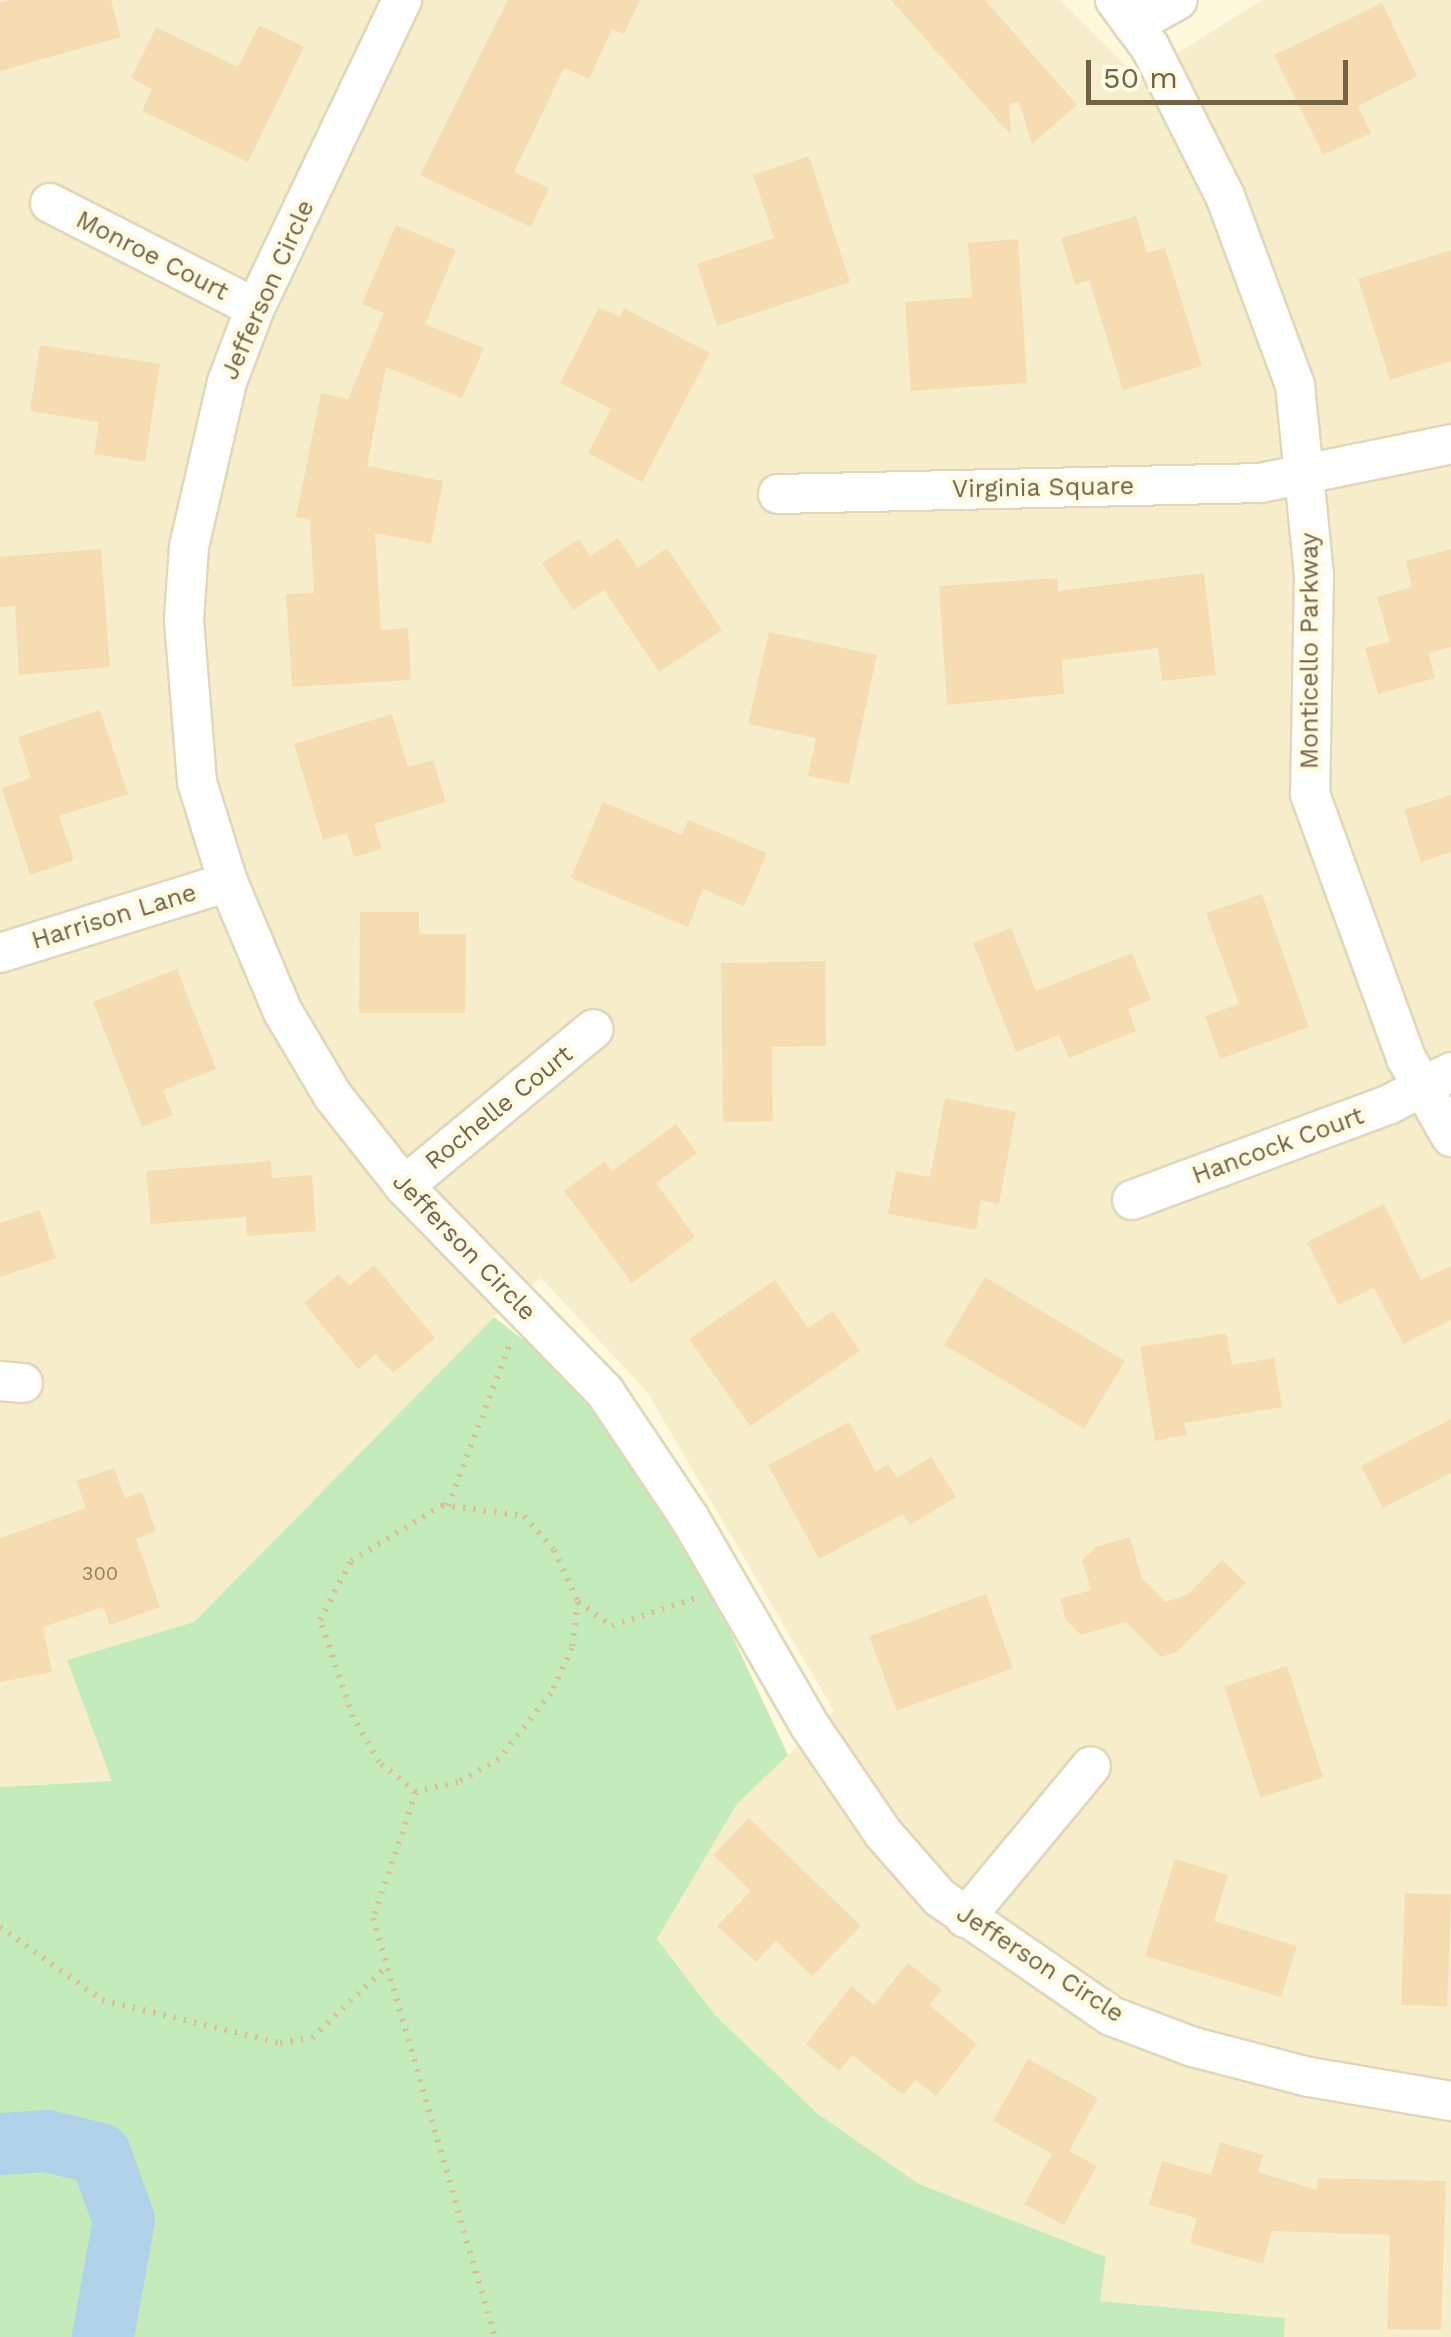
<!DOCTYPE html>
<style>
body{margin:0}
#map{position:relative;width:1451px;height:2337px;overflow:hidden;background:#fef9dc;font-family:"Work Sans",sans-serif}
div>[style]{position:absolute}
.residential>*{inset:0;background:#f6edca}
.green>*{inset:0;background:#c3ecba}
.river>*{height:62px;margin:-31px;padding:0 31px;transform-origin:31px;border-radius:31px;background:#b0d3e9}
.building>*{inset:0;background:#f6ddb1;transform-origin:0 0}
.path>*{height:6px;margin-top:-3px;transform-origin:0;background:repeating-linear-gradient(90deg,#dac095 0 2.5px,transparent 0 10.5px)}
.roads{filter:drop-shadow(2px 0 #e2d6b8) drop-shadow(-2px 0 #e2d6b8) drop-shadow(0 2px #e2d6b8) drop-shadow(0 -2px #e2d6b8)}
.minor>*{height:38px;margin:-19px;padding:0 19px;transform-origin:19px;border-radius:19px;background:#fff}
span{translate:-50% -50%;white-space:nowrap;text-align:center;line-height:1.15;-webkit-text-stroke:10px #fffbe4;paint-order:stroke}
.number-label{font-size:20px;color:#95805e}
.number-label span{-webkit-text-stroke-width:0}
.street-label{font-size:25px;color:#756143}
.scale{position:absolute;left:1086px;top:60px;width:262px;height:45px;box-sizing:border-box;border:5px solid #756143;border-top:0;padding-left:12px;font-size:30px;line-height:35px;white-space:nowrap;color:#756143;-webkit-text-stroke:8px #fffbe4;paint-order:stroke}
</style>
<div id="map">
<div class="residential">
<i style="clip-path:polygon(0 0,1060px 0,1138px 78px,1262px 0,1451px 0,1451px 2337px,1284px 2337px,1285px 2318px,1100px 2301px,1106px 2257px,919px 2184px,818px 2114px,715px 2015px,657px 1939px,737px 1804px,834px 1711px,647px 1392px,541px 1278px,494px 1317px,194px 1622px,67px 1660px,113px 1781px,0 1787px)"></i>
</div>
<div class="green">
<i style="clip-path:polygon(494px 1317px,586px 1389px,723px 1616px,788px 1755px,737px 1804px,657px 1939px,715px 2015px,818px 2114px,919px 2184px,1106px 2257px,1100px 2301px,1285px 2318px,1284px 2337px,0 2337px,0 1787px,112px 1781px,67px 1660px,194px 1622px)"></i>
</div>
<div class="river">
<i style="left:0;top:2144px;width:47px;rotate:-3.7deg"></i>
<i style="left:47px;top:2141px;width:55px;rotate:13.8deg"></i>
<i style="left:100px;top:2154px;width:70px;rotate:70deg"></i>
<i style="left:124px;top:2220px;width:119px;rotate:100.2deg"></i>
</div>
<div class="building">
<i style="clip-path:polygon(11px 0,111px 0,121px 37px,0 71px,0 3px)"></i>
<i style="clip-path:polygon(508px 0,640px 0,624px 34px,612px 29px,589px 79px,564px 68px,514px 172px,549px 188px,531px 227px,420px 175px)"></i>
<i style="clip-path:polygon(891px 0,985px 0,1077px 105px,1032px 144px,1019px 102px,1009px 104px,1011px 135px)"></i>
<i style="clip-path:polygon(1382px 3px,1417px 76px,1358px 106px,1371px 133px,1323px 155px,1274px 55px)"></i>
<i style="clip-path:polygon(259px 25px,304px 47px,248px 162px,142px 111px,152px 89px,131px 78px,156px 27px,238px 67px)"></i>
<i style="clip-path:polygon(809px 156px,850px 282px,717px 326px,697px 264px,774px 238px,753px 175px)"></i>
<i style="clip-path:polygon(1136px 216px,1147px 253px,1165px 248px,1202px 366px,1123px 390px,1089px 280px,1075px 285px,1061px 238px)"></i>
<i style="clip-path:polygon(396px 225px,456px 250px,425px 324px,484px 348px,462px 398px,386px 367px,367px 466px,443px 481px,431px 544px,375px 533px,381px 630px,408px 628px,411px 680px,292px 687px,286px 594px,314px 593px,310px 520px,296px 517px,321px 393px,348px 399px,384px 313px,362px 304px)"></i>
<i style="clip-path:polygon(1018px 239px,1027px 383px,911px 391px,905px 302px,972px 297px,968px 243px)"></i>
<i style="clip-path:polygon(1451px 250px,1451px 361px,1390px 380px,1358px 279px)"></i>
<i style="clip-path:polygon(599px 308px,620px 317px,624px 308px,710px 353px,642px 482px,588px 453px,611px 409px,560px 383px)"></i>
<i style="clip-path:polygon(40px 345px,160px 364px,145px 462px,94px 454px,99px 422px,30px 411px)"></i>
<i style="clip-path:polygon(618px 538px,638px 568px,667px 548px,722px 630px,659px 672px,604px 590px,573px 610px,542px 563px,579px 539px,590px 556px)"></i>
<i style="clip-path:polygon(101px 549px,110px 667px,19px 675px,15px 606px,0 607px,0 557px)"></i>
<i style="clip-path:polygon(1451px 549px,1451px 647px,1428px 653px,1435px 678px,1378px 694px,1365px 648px,1390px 642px,1377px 597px,1412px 587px,1406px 561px)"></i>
<i style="clip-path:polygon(1204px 573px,1216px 675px,1162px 681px,1158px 648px,1062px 660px,1064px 694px,947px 705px,939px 586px,1057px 578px,1058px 591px)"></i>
<i style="clip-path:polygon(769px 632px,877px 655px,849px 784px,808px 776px,816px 738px,748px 724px)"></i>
<i style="clip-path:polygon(100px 710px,128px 794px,59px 816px,74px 860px,30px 875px,2px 788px,31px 778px,18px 737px)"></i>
<i style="clip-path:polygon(392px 714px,408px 767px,433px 760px,446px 802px,374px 824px,382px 849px,354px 857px,347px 833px,323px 840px,294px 744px)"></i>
<i style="clip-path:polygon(1451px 795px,1451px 852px,1421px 862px,1404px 810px)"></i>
<i style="clip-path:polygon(603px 802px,682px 835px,688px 820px,767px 853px,744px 906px,703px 889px,688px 927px,571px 878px)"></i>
<i style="clip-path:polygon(1262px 894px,1309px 1027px,1220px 1059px,1205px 1016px,1239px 1004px,1206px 913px)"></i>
<i style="clip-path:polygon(360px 912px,419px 912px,419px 934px,466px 934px,465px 1013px,359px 1013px)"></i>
<i style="clip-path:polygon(1011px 928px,1036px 991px,1132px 953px,1151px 1000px,1128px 1009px,1136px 1031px,1069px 1058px,1059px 1035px,1016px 1052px,973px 943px)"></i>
<i style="clip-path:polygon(825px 961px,826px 1046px,772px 1047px,773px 1121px,723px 1122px,721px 963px)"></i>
<i style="clip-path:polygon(177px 969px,216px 1069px,163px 1090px,173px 1115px,142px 1127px,93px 1002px)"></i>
<i style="clip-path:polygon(945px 1098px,1016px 1112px,999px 1204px,981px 1200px,976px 1230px,888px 1214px,896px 1171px,930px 1177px)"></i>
<i style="clip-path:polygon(676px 1124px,697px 1153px,656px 1183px,695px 1237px,632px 1283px,564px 1191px,605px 1161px,612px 1171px)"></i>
<i style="clip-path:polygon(271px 1161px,272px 1178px,312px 1175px,316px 1231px,247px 1236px,246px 1217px,151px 1224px,146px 1171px)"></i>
<i style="clip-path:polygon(1384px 1204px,1421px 1280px,1451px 1266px,1451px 1320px,1403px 1344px,1374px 1288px,1338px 1305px,1307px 1242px)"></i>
<i style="clip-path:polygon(40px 1210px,56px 1258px,0 1277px,0 1223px)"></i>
<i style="clip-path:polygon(374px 1265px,435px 1338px,393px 1373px,376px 1354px,358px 1369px,304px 1303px,339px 1274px,349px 1286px)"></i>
<i style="left:985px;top:1277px;width:163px;height:79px;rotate:31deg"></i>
<i style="clip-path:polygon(775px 1280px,808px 1328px,833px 1311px,860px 1351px,750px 1426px,689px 1339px)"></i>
<i style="clip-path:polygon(1226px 1333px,1232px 1365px,1274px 1358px,1282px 1407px,1184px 1423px,1187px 1435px,1155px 1441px,1140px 1347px)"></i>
<i style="clip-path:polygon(1451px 1419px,1451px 1473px,1383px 1508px,1361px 1466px)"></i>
<i style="clip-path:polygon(849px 1422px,876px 1472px,888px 1464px,897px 1478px,931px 1457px,956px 1497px,910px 1525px,903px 1514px,819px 1559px,768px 1465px)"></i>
<i style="clip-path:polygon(114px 1468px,125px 1498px,142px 1492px,156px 1531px,136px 1539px,160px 1607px,110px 1625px,103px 1607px,43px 1627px,52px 1672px,0 1682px,0 1538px,86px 1508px,76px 1481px)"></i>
<i style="clip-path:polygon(1130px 1537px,1142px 1579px,1165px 1602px,1187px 1595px,1222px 1560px,1246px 1583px,1177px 1652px,1161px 1657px,1126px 1622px,1081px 1635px,1066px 1620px,1060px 1599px,1091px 1590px,1082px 1560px,1096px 1547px)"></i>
<i style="left:986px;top:1594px;width:79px;height:124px;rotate:70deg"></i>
<i style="left:1287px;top:1666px;width:117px;height:66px;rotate:72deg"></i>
<i style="clip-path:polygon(749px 1818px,861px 1926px,812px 1976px,776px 1941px,756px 1962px,717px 1926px,751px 1891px,713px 1855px)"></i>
<i style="clip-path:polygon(1175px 1859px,1228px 1875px,1214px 1921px,1297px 1946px,1281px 1997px,1145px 1956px)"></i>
<i style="left:1405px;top:1893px;width:46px;height:112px;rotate:2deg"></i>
<i style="clip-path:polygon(908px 1963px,942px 1990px,929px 2005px,977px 2044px,936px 2096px,915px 2080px,903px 2095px,852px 2055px,839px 2071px,806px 2044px,851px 1986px,874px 2005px)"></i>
<i style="clip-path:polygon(1028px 2059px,1098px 2098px,1069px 2151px,1097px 2166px,1064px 2225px,1024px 2204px,1052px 2154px,993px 2121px)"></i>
<i style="clip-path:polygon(1220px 2142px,1263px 2155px,1258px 2172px,1317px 2190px,1318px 2178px,1446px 2181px,1441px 2330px,1387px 2329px,1390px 2235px,1272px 2231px,1263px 2264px,1190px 2243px,1197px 2218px,1149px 2205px,1162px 2161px,1211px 2175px)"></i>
</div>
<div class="path">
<i style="left:442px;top:1505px;width:83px;rotate:7.6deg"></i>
<i style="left:524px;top:1516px;width:45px;rotate:48.6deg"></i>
<i style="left:554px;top:1550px;width:57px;rotate:65.2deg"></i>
<i style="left:578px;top:1602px;width:46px;rotate:97.4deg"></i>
<i style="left:572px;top:1648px;width:50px;rotate:115deg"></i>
<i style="left:551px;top:1693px;width:84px;rotate:128.2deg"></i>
<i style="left:499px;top:1759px;width:47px;rotate:150.7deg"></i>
<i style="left:458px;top:1782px;width:43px;rotate:166.6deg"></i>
<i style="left:416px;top:1792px;width:48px;rotate:-141deg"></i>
<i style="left:379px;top:1762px;width:52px;rotate:-120deg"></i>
<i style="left:353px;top:1717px;width:102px;rotate:-108.8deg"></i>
<i style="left:320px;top:1620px;width:67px;rotate:-62.3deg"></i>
<i style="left:351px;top:1561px;width:107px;rotate:-31.6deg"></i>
<i style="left:448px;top:1506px;width:173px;rotate:-69.1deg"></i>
<i style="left:578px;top:1602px;width:42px;rotate:35.2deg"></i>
<i style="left:612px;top:1626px;width:88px;rotate:-18.6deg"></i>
<i style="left:416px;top:1792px;width:133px;rotate:108.8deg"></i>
<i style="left:373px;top:1918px;width:436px;rotate:73.8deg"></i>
<i style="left:0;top:1927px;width:125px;rotate:35.6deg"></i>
<i style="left:102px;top:2000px;width:183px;rotate:13.6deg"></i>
<i style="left:280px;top:2043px;width:32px;rotate:-9deg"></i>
<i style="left:312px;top:2038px;width:103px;rotate:-43.8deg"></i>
</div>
<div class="roads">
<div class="minor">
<i style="left:402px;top:0;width:341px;rotate:115.5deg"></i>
<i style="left:255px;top:308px;width:79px;rotate:110.7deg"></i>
<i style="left:227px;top:382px;width:168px;rotate:103deg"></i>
<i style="left:189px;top:546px;width:74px;rotate:93.9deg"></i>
<i style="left:184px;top:620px;width:163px;rotate:85.4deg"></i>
<i style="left:197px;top:782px;width:105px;rotate:72.8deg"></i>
<i style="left:228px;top:882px;width:141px;rotate:67.1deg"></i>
<i style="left:283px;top:1012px;width:98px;rotate:59.2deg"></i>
<i style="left:333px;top:1096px;width:115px;rotate:51.7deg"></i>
<i style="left:404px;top:1186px;width:288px;rotate:45.7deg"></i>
<i style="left:605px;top:1392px;width:153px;rotate:56.2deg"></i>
<i style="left:690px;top:1519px;width:239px;rotate:59.9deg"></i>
<i style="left:810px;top:1726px;width:130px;rotate:55.7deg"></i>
<i style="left:883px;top:1833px;width:86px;rotate:48.8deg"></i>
<i style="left:940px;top:1898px;width:208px;rotate:34.6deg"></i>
<i style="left:1111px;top:2016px;width:88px;rotate:20.7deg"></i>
<i style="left:1193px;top:2047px;width:120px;rotate:14.5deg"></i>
<i style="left:1309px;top:2077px;width:144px;rotate:9.6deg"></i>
<i style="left:1115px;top:0;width:59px;rotate:53.3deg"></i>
<i style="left:1150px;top:47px;width:167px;rotate:63.3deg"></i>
<i style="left:1225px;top:196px;width:202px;rotate:69.7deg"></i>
<i style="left:1295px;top:385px;width:190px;rotate:84.3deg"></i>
<i style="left:1314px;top:574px;width:220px;rotate:91deg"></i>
<i style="left:1310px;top:794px;width:281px;rotate:70deg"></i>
<i style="left:1406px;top:1058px;width:91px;rotate:60.3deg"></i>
<i style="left:1133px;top:25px;width:51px;rotate:-29.1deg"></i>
<i style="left:50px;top:203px;width:230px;rotate:27.1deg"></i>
<i style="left:778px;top:494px;width:482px;rotate:-1.3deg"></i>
<i style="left:1260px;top:483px;width:195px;rotate:-11.5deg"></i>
<i style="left:0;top:953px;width:239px;rotate:-17.3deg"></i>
<i style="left:404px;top:1186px;width:246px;rotate:-39.6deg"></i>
<i style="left:1132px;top:1200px;width:273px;rotate:-20.4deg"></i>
<i style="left:1388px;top:1105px;width:71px;rotate:-27.6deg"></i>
<i style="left:0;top:1381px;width:23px;rotate:5deg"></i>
<i style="left:965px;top:1918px;width:197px;rotate:-50.3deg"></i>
</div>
</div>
<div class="number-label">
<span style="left:100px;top:1573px">300</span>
</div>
<div class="street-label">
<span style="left:152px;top:256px;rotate:27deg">Monroe Court</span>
<span style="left:268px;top:290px;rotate:-66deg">Jefferson Circle</span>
<span style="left:1043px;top:488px;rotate:-1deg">Virginia Square</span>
<span style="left:1310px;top:651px;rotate:-90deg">Monticello Parkway</span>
<span style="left:114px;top:917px;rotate:-17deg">Harrison Lane</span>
<span style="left:499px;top:1108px;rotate:-39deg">Rochelle Court</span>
<span style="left:1278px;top:1146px;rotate:-20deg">Hancock Court</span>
<span style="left:464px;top:1247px;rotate:46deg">Jefferson Circle</span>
<span style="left:1040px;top:1964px;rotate:33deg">Jefferson Circle</span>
</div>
<div class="scale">50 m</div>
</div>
